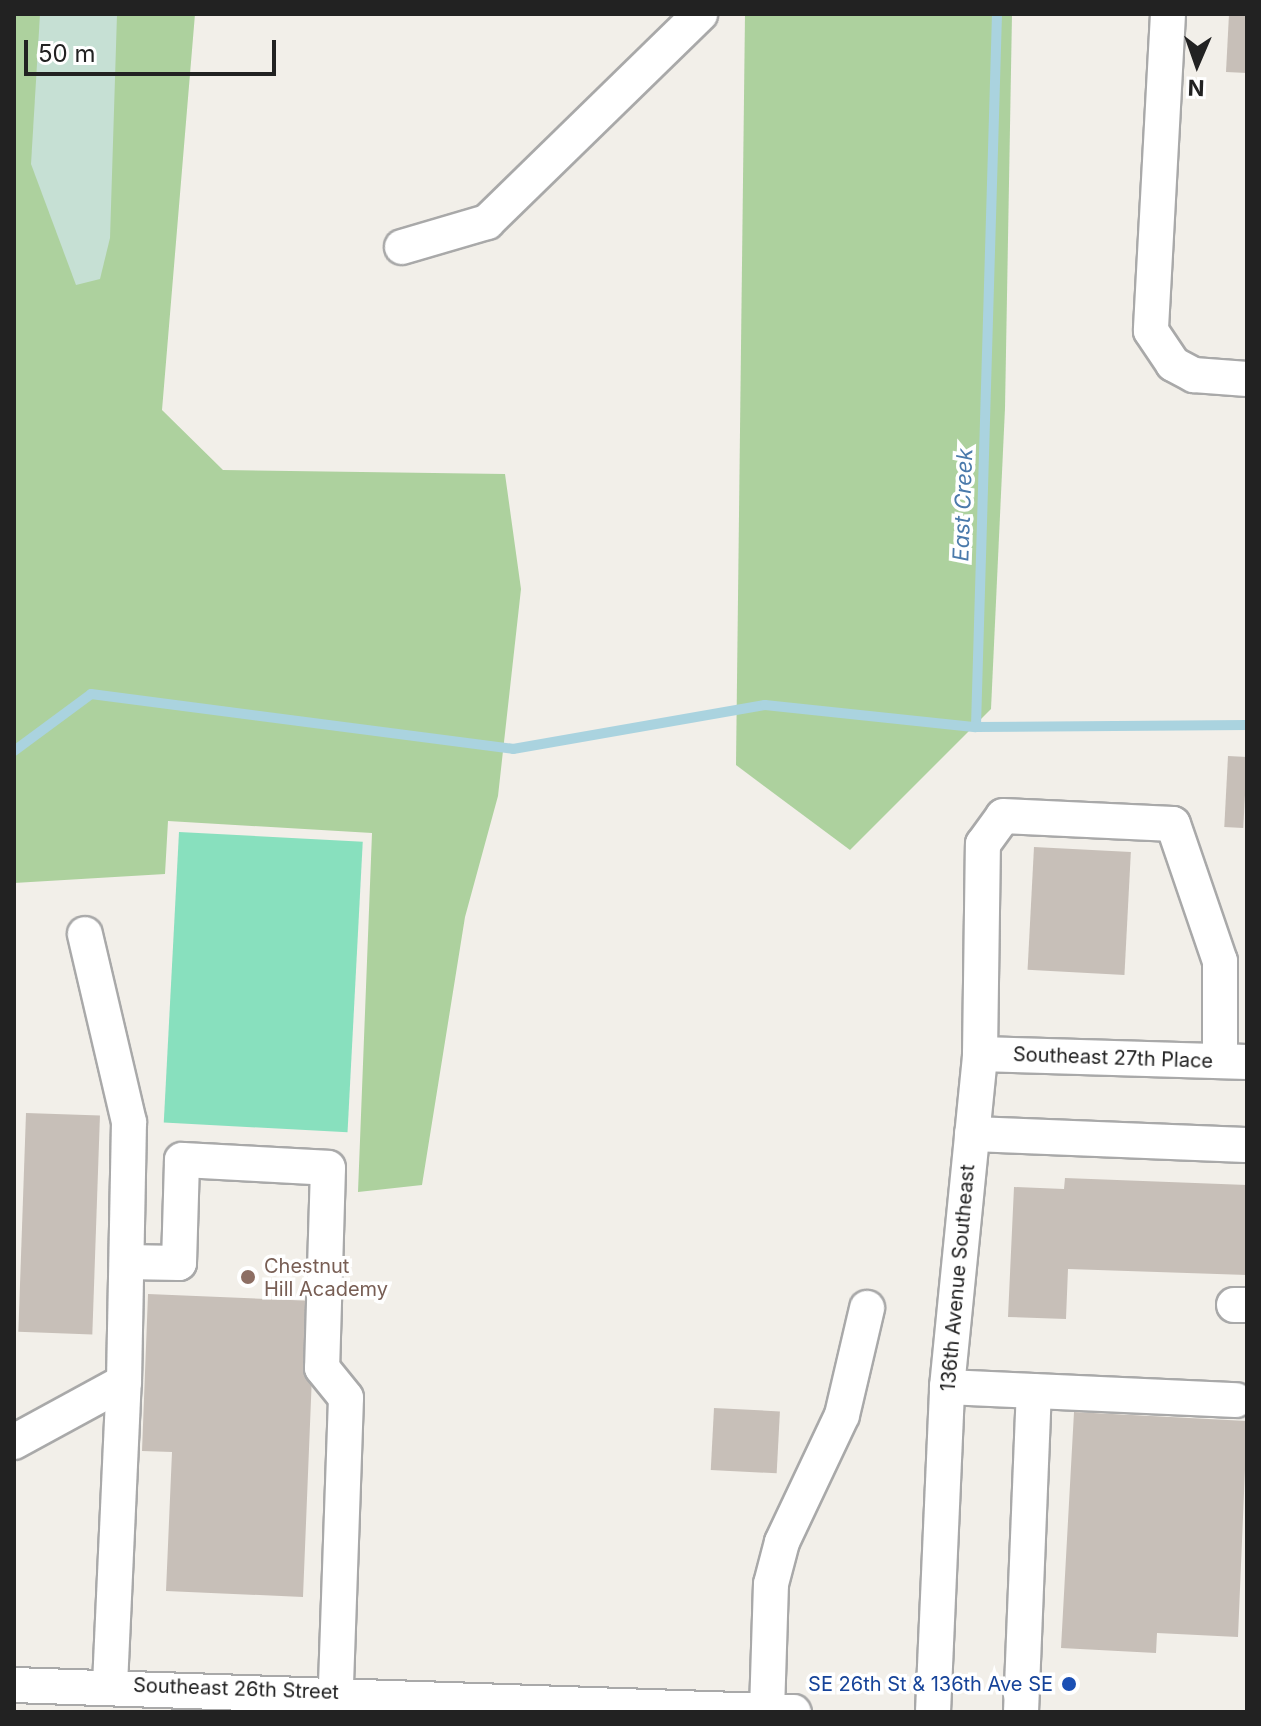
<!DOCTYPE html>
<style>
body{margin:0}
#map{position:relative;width:1261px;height:1726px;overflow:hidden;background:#f2efe9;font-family:Inter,sans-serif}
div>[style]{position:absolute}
.forest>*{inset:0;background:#add19e}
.wetland>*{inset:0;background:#c6e0d4}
.pitch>*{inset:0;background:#88e0be;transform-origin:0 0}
.stream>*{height:10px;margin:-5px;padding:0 5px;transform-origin:5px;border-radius:5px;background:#aad3df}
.building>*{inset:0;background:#c7bfb8;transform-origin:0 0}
.roads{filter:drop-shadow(2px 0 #a9a9a9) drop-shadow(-2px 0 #a9a9a9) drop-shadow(0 2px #a9a9a9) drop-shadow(0 -2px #a9a9a9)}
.minor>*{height:34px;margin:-17px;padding:0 17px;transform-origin:17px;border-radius:17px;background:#fff}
.dots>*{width:22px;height:22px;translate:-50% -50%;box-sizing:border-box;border:4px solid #fff;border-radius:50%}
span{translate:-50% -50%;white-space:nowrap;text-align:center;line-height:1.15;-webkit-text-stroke:7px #fff;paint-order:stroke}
.street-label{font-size:20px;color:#222}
.education-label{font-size:20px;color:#785e54}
.left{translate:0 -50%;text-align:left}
.transit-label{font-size:20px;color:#164399}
.right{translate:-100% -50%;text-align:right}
.water-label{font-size:22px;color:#4a7aab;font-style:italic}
.frame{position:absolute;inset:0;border:16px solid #222;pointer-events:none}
.north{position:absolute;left:1157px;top:24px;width:80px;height:80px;-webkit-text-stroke:6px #fff;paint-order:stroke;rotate:182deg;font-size:22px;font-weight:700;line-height:32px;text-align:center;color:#222}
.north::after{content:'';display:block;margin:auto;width:28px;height:36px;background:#222;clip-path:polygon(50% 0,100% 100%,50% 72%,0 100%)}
.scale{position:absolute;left:24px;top:40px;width:252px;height:36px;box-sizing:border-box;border:4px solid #222;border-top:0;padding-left:10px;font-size:24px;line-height:28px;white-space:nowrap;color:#222;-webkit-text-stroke:6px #fff;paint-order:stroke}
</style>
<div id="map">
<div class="forest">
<i style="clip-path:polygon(14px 14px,195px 14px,162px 410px,223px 470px,505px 474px,521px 589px,498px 796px,465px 917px,422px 1185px,358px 1192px,372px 833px,168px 821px,165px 874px,14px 883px)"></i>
<i style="clip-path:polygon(745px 14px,1012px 14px,1005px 408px,991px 709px,850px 850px,736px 765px)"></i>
</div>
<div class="wetland">
<i style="clip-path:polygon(40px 14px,117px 14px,110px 238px,100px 279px,76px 285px,31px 164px)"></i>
</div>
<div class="pitch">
<i style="left:179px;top:832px;width:184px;height:291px;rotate:3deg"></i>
</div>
<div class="stream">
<i style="left:997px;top:14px;width:713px;rotate:91.69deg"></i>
<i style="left:976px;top:727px;width:271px;rotate:-0.4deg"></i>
<i style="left:14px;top:751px;width:96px;rotate:-36.5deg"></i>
<i style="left:91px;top:694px;width:426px;rotate:7.4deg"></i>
<i style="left:513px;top:749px;width:256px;rotate:-9.9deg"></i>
<i style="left:765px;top:705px;width:212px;rotate:6deg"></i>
</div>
<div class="building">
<i style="clip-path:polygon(1229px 14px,1247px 14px,1247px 73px,1226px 72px)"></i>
<i style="left:1228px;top:756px;width:19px;height:71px;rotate:3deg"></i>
<i style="left:1034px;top:847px;width:97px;height:123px;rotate:3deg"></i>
<i style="left:26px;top:1113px;width:74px;height:219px;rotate:2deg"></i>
<i style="clip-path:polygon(1065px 1178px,1247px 1185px,1247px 1275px,1068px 1269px,1066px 1319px,1008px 1317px,1014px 1187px,1064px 1189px)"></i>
<i style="clip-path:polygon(148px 1294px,315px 1301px,303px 1597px,166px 1591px,172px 1452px,142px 1451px)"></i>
<i style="left:714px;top:1408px;width:66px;height:62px;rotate:3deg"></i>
<i style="clip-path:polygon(1074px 1412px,1247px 1421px,1238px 1637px,1157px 1633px,1156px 1653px,1061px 1648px)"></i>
</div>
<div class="roads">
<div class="minor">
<i style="left:1168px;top:14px;width:317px;rotate:93.1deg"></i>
<i style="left:1151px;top:331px;width:40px;rotate:56deg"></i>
<i style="left:1173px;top:364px;width:24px;rotate:28deg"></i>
<i style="left:1194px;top:375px;width:53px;rotate:4.3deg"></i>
<i style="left:402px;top:247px;width:89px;rotate:-16.4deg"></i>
<i style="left:487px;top:222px;width:298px;rotate:-44.3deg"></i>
<i style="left:980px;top:1054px;width:267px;rotate:1.7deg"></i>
<i style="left:972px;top:1134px;width:275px;rotate:2.3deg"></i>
<i style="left:127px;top:1262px;width:52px;rotate:1.1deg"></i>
<i style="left:179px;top:1263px;width:103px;rotate:-88.3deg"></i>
<i style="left:182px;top:1160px;width:146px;rotate:3.1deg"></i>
<i style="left:328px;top:1168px;width:200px;rotate:91.7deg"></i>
<i style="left:322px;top:1368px;width:38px;rotate:51deg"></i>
<i style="left:346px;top:1398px;width:314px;rotate:92deg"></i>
<i style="left:1234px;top:1305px;width:13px"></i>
<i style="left:947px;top:1387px;width:289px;rotate:2.6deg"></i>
<i style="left:14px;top:1442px;width:125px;rotate:-28.6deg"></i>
<i style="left:124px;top:1382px;width:260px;rotate:-88.9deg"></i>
<i style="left:129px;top:1122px;width:193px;rotate:-103.2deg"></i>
<i style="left:14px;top:1685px;width:780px;rotate:1.98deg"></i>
<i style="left:110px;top:1685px;width:303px;rotate:-87.4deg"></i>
<i style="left:767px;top:1711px;width:127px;rotate:-88.2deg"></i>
<i style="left:771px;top:1584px;width:43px;rotate:-75.3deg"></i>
<i style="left:782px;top:1542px;width:140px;rotate:-64.7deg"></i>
<i style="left:842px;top:1415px;width:110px;rotate:-76.8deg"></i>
<i style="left:933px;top:1712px;width:325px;rotate:-87.5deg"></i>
<i style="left:947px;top:1387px;width:335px;rotate:-84.3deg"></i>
<i style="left:980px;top:1054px;width:210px;rotate:-89.2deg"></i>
<i style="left:983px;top:844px;width:34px;rotate:-54deg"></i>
<i style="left:1003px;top:816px;width:170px;rotate:2.7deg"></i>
<i style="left:1173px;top:824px;width:145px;rotate:71.1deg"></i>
<i style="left:1220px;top:961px;width:100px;rotate:90deg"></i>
<i style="left:1021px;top:1712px;width:321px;rotate:-87.7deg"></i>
</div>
</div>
<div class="dots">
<i style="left:248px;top:1277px;background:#8d6e63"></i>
<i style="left:1069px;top:1684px;background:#1a4fb4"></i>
</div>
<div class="street-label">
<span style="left:1113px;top:1058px;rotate:2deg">Southeast 27th Place</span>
<span style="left:958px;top:1278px;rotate:-85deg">136th Avenue Southeast</span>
<span style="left:236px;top:1689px;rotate:2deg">Southeast 26th Street</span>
</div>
<div class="education-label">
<span class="left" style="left:264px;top:1278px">Chestnut<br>Hill Academy</span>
</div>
<div class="transit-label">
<span class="right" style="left:1053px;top:1684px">SE 26th St &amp; 136th Ave SE</span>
</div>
<div class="water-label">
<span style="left:963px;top:505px;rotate:-88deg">East Creek</span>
</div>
<div class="frame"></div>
<div class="north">N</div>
<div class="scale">50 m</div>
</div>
